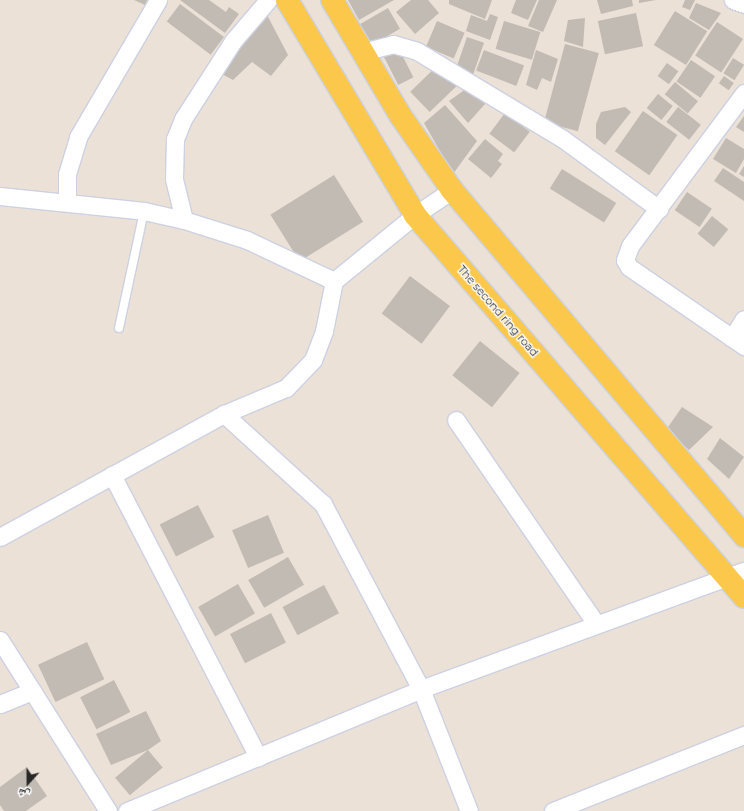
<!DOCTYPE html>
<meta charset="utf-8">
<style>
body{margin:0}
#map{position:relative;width:744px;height:811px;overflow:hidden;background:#ebe1d7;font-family:Montserrat,"Noto Naskh Arabic",sans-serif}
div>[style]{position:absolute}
.building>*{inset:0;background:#c2bbb4;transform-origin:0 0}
.roads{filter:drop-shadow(1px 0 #ccd1e2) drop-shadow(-1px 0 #ccd1e2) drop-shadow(0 1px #ccd1e2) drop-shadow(0 -1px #ccd1e2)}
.lane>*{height:8px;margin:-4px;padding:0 4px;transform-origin:4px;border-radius:4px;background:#fff}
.street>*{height:17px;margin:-8.5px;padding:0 8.5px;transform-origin:8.5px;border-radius:8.5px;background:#fff}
.primary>*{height:22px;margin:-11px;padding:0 11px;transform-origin:11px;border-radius:11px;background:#fbc84c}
span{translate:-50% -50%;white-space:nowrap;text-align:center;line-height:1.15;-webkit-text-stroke:3px #fff;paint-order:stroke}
.street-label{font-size:11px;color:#272727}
.north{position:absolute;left:8px;top:763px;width:40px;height:40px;-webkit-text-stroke:3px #fff;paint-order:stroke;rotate:201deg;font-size:11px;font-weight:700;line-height:16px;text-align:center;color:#272727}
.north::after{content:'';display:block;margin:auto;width:14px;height:18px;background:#272727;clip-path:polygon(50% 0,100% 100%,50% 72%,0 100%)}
</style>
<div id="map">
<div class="building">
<i style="clip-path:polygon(134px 0,147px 0,145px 5px)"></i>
<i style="clip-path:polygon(180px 0,209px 0,226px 12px,229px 7px,239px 14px,225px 33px)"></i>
<i style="clip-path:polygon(348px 0,394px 0,359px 20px)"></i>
<i style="clip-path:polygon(411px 0,428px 0,439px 13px,415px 34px,396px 12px)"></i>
<i style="clip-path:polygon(449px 0,492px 0,485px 19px,449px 4px)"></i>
<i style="clip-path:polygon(516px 0,537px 0,528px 20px,511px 13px)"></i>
<i style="clip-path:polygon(539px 0,557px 0,543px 32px,528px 26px)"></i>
<i style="clip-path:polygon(597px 0,632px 0,633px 6px,601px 14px)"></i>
<i style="clip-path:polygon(639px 0,656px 0,639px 3px)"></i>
<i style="clip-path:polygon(685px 0,695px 0,690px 10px,682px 7px)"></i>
<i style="clip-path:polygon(696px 3px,721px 13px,709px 30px,689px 18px)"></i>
<i style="left:180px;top:4px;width:55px;height:22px;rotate:37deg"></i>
<i style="left:388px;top:8px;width:24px;height:33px;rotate:60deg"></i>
<i style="left:675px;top:11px;width:38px;height:40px;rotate:32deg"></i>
<i style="clip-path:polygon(266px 13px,288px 55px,271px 76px,252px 62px,233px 80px,218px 72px)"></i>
<i style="left:636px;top:13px;width:34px;height:39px;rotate:78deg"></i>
<i style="clip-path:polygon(490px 14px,498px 17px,490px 40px,466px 31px,471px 15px,487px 21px)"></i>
<i style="clip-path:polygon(585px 18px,583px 47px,564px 41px,568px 20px)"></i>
<i style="left:437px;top:21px;width:30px;height:28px;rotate:23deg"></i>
<i style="left:504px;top:21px;width:38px;height:29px;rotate:17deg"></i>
<i style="left:717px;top:22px;width:31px;height:40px;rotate:33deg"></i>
<i style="left:467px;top:37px;width:18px;height:35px;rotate:19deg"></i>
<i style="left:565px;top:44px;width:35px;height:81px;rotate:15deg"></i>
<i style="left:398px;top:47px;width:34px;height:17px;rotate:63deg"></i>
<i style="left:484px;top:50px;width:43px;height:22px;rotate:21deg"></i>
<i style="clip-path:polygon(536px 50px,558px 59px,551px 82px,542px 78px,537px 90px,526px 85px)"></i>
<i style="left:733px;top:58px;width:13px;height:18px;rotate:32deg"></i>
<i style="left:691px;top:60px;width:29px;height:26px;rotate:34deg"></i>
<i style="left:667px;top:63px;width:14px;height:16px;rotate:36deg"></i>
<i style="left:439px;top:64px;width:28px;height:40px;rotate:46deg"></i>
<i style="left:724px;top:76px;width:12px;height:9px;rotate:35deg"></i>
<i style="left:675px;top:82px;width:30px;height:16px;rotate:40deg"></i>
<i style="clip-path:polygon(470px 86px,485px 104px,468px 123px,449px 101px)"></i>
<i style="left:658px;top:94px;width:19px;height:18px;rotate:39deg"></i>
<i style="clip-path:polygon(445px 105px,477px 141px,453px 174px,424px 123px)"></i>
<i style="clip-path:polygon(625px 107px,631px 112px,605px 145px,596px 138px,596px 124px,601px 112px)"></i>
<i style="left:678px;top:107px;width:29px;height:19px;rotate:38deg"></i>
<i style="left:643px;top:111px;width:42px;height:49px;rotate:35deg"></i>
<i style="left:505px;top:113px;width:31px;height:26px;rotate:37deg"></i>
<i style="clip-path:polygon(744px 116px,744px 132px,736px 127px)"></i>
<i style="clip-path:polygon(726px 138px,744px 149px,744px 159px,736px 173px,713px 159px)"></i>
<i style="clip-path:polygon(485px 139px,503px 154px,498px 161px,502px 164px,491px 178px,468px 159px)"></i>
<i style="clip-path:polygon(744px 166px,744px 177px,739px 174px)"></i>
<i style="clip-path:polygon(723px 168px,744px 182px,744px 201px,714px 181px)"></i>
<i style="left:562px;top:169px;width:64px;height:23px;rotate:32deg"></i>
<i style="left:334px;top:175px;width:55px;height:75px;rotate:58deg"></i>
<i style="left:687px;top:192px;width:30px;height:22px;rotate:34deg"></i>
<i style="left:712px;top:216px;width:21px;height:23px;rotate:39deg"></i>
<i style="left:410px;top:276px;width:50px;height:47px;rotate:37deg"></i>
<i style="left:480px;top:341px;width:51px;height:44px;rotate:39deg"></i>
<i style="clip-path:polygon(682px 407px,713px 427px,689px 450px,666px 430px)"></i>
<i style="clip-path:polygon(720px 438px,744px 457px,729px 479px,707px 459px)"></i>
<i style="left:198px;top:505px;width:36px;height:43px;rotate:63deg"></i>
<i style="left:268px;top:515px;width:41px;height:39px;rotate:67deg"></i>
<i style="left:288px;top:557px;width:32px;height:46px;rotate:60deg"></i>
<i style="left:238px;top:584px;width:34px;height:46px;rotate:60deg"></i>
<i style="left:324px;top:585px;width:32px;height:47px;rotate:62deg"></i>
<i style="left:271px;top:613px;width:33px;height:46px;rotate:63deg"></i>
<i style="left:87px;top:642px;width:41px;height:54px;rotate:65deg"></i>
<i style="left:114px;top:680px;width:36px;height:38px;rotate:63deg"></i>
<i style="clip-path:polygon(146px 711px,161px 741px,148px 750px,111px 765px,96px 734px)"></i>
<i style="left:148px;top:750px;width:23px;height:43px;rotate:50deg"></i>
<i style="clip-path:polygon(27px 767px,47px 796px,26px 811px,4px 811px,0 805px,0 787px)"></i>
</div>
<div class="roads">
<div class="lane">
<i style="left:119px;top:328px;width:120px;rotate:-77.9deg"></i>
</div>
<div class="street">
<i style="left:733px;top:0;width:12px;rotate:20deg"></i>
<i style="left:362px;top:52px;width:32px;rotate:-14deg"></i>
<i style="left:393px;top:44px;width:25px;rotate:16deg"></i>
<i style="left:417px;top:51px;width:170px;rotate:31.1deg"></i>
<i style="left:563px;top:139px;width:119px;rotate:36.1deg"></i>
<i style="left:744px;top:93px;width:191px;rotate:126.7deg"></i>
<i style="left:630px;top:246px;width:15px;rotate:110deg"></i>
<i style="left:625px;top:260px;width:8px;rotate:60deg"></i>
<i style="left:629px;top:267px;width:140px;rotate:34.5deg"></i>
<i style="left:0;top:196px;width:145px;rotate:5.9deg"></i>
<i style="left:144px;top:211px;width:41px;rotate:12.7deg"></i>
<i style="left:184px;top:220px;width:66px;rotate:17.6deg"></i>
<i style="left:247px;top:240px;width:96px;rotate:25.2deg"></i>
<i style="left:67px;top:201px;width:27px;rotate:-90deg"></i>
<i style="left:67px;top:174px;width:39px;rotate:-73deg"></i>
<i style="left:78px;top:137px;width:159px;rotate:-59.7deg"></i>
<i style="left:184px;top:220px;width:42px;rotate:-103.7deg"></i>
<i style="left:174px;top:179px;width:40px;rotate:-88.6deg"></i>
<i style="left:175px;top:139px;width:22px;rotate:-68deg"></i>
<i style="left:183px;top:119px;width:93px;rotate:-57.3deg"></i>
<i style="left:233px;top:41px;width:54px;rotate:-49.5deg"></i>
<i style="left:732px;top:338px;width:22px;rotate:-58deg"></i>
<i style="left:224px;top:414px;width:134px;rotate:42.3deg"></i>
<i style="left:323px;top:504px;width:209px;rotate:62.1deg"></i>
<i style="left:421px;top:689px;width:131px;rotate:68.5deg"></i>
<i style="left:456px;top:420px;width:247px;rotate:55.5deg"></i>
<i style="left:112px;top:475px;width:318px;rotate:62.6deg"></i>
<i style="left:0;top:537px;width:256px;rotate:-28.8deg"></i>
<i style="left:224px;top:414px;width:67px;rotate:-22.8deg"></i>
<i style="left:286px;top:388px;width:39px;rotate:-46deg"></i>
<i style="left:313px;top:360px;width:31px;rotate:-69deg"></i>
<i style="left:324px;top:331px;width:51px;rotate:-78.7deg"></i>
<i style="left:334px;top:281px;width:104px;rotate:-39.2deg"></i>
<i style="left:415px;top:215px;width:45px;rotate:-34deg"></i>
<i style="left:0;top:640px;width:202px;rotate:57.7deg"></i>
<i style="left:0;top:704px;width:35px;rotate:-22deg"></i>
<i style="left:127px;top:811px;width:318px;rotate:-22.5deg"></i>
<i style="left:421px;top:689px;width:344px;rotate:-20.1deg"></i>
<i style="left:553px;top:811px;width:206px;rotate:-21.7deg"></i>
</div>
<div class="primary">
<i style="left:287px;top:0;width:250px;rotate:59.2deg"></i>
<i style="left:415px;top:215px;width:504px;rotate:49.26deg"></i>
<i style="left:332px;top:0;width:134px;rotate:59.4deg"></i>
<i style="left:400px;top:115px;width:91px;rotate:55.3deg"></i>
<i style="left:452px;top:190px;width:453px;rotate:49.8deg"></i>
</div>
</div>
<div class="street-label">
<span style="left:498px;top:311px;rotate:49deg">The second ring road</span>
</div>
<div class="north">ش</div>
</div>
